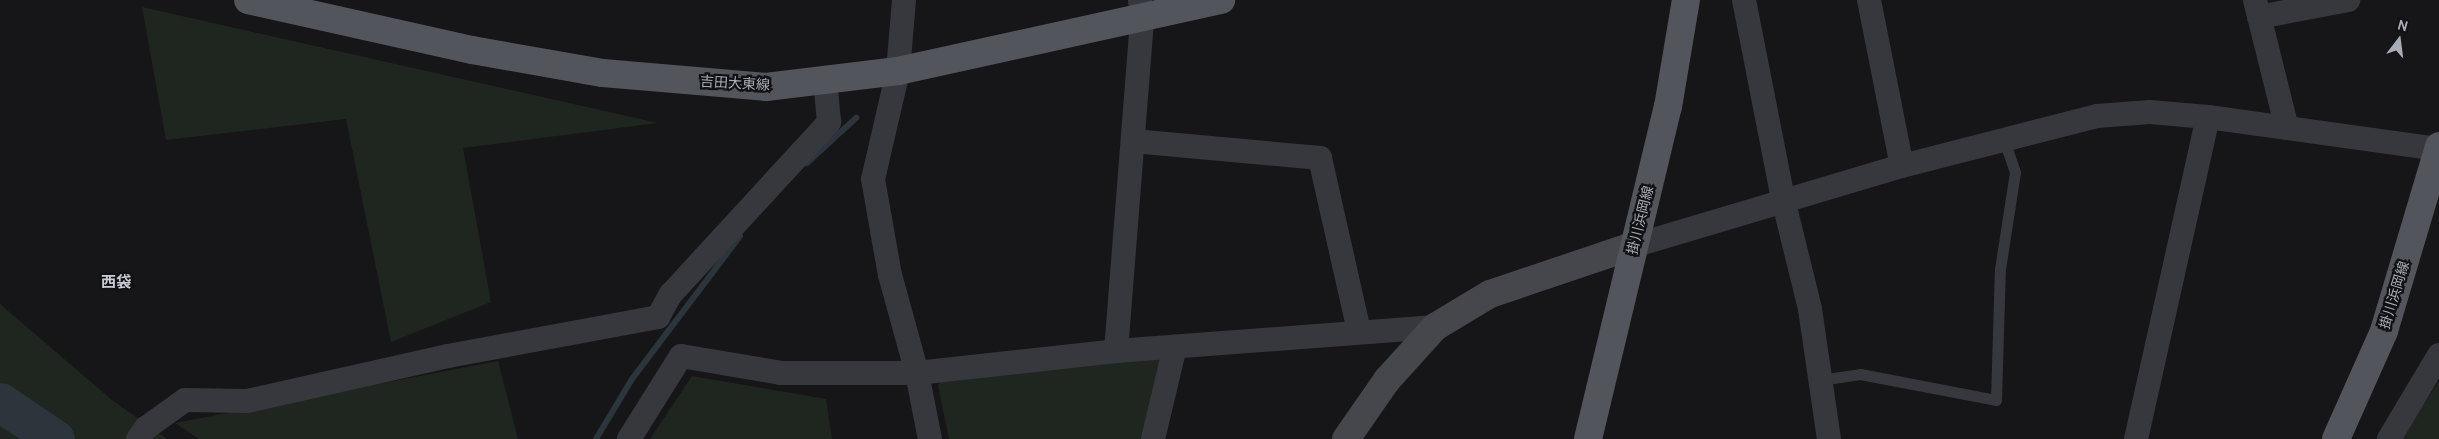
<!DOCTYPE html>
<meta charset="utf-8">
<style>
body{margin:0}
#map{position:relative;width:2439px;height:439px;overflow:hidden;background:#161618;font-family:Cabin,"Noto Sans JP",sans-serif}
div>[style]{position:absolute}
.green>*{inset:0;background:#1e261f}
.stream>*{height:6px;margin:-3px;padding:0 3px;transform-origin:3px;border-radius:3px;background:#2c353c}
.river>*{height:39px;margin:-19.5px;padding:0 19.5px;transform-origin:19.5px;border-radius:19.5px;background:#2c353c}
.lane>*{height:11px;margin:-5.5px;padding:0 5.5px;transform-origin:5.5px;border-radius:5.5px;background:#37383d}
.street>*{height:24px;margin:-12px;padding:0 12px;transform-origin:12px;border-radius:12px;background:#37383d}
.secondary>*{height:28px;margin:-14px;padding:0 14px;transform-origin:14px;border-radius:14px;background:#45474d}
.primary>*{height:28px;margin:-14px;padding:0 14px;transform-origin:14px;border-radius:14px;background:#53555c}
span{translate:-50% -50%;white-space:nowrap;text-align:center;line-height:1.15;-webkit-text-stroke:4.5px #111113;paint-order:stroke}
.street-label{font-size:14px;color:#a8adb8}
.neighbourhood-label{font-size:15px;color:#c9ccd4;font-weight:700}
.north{position:absolute;left:2374px;top:15px;width:50px;height:50px;-webkit-text-stroke:4px #111113;paint-order:stroke;rotate:15deg;font-size:14px;font-weight:700;line-height:20px;text-align:center;color:#a8adb8}
.north::after{content:'';display:block;margin:auto;width:18px;height:22px;background:#a8adb8;clip-path:polygon(50% 0,100% 100%,50% 72%,0 100%)}
</style>
<div id="map">
<div class="green">
<i style="clip-path:polygon(142px 7px,658px 123px,463px 148px,491px 302px,391px 342px,346px 119px,166px 140px)"></i>
<i style="clip-path:polygon(0 304px,112px 400px,167px 439px,0 439px)"></i>
<i style="clip-path:polygon(1157px 357px,1164px 365px,1146px 439px,949px 439px,938px 386px,943px 376px)"></i>
<i style="clip-path:polygon(498px 361px,518px 439px,199px 439px,175px 423px)"></i>
<i style="clip-path:polygon(692px 376px,826px 399px,832px 439px,650px 439px)"></i>
<i style="clip-path:polygon(2439px 381px,2439px 439px,2401px 439px)"></i>
</div>
<div class="stream">
<i style="left:807px;top:163px;width:67px;rotate:-42.6deg"></i>
<i style="left:596px;top:439px;width:70px;rotate:-59deg"></i>
<i style="left:632px;top:379px;width:179px;rotate:-52.9deg"></i>
</div>
<div class="river">
<i style="left:0;top:402px;width:66px;rotate:33.9deg"></i>
</div>
<div class="lane">
<i style="left:1820px;top:380px;width:40px;rotate:-8.5deg"></i>
<i style="left:1860px;top:374px;width:138px;rotate:10.8deg"></i>
<i style="left:1996px;top:400px;width:131px;rotate:-88.3deg"></i>
<i style="left:2000px;top:269px;width:98px;rotate:-81.2deg"></i>
<i style="left:2015px;top:172px;width:34px;rotate:-109deg"></i>
</div>
<div class="street">
<i style="left:904px;top:0;width:71px;rotate:94.8deg"></i>
<i style="left:898px;top:71px;width:111px;rotate:103deg"></i>
<i style="left:873px;top:179px;width:97px;rotate:80deg"></i>
<i style="left:890px;top:275px;width:102px;rotate:74.6deg"></i>
<i style="left:917px;top:373px;width:67px;rotate:78.9deg"></i>
<i style="left:1744px;top:0;width:207px;rotate:78.9deg"></i>
<i style="left:1784px;top:203px;width:109px;rotate:76.2deg"></i>
<i style="left:1810px;top:309px;width:131px;rotate:81.7deg"></i>
<i style="left:1869px;top:0;width:169px;rotate:78.8deg"></i>
<i style="left:2255px;top:0;width:132px;rotate:76deg"></i>
<i style="left:2259px;top:17px;width:91px;rotate:-10.8deg"></i>
<i style="left:1133px;top:141px;width:188px;rotate:5.2deg"></i>
<i style="left:1320px;top:158px;width:177px;rotate:77.3deg"></i>
<i style="left:1633px;top:246px;width:281px;rotate:-16.6deg"></i>
<i style="left:1902px;top:166px;width:201px;rotate:-14.4deg"></i>
<i style="left:2097px;top:116px;width:53px;rotate:-4.3deg"></i>
<i style="left:2150px;top:112px;width:58px;rotate:4.9deg"></i>
<i style="left:2208px;top:117px;width:233px;rotate:7.9deg"></i>
<i style="left:1116px;top:351px;width:335px;rotate:-85.5deg"></i>
<i style="left:1142px;top:17px;width:17px;rotate:-97deg"></i>
<i style="left:138px;top:439px;width:14px;rotate:-54deg"></i>
<i style="left:146px;top:428px;width:48px;rotate:-35.7deg"></i>
<i style="left:185px;top:400px;width:62px;rotate:0.9deg"></i>
<i style="left:247px;top:401px;width:206px;rotate:-12.6deg"></i>
<i style="left:448px;top:356px;width:214px;rotate:-10.5deg"></i>
<i style="left:658px;top:317px;width:26px;rotate:-61deg"></i>
<i style="left:671px;top:294px;width:234px;rotate:-47.4deg"></i>
<i style="left:829px;top:122px;width:42px;rotate:-95.4deg"></i>
<i style="left:629px;top:439px;width:98px;rotate:-57.9deg"></i>
<i style="left:681px;top:356px;width:101px;rotate:9.6deg"></i>
<i style="left:781px;top:373px;width:136px"></i>
<i style="left:917px;top:373px;width:200px;rotate:-6.3deg"></i>
<i style="left:1116px;top:351px;width:320px;rotate:-4.3deg"></i>
<i style="left:1153px;top:439px;width:95px;rotate:-76.6deg"></i>
<i style="left:2136px;top:439px;width:330px;rotate:-77.4deg"></i>
<i style="left:2389px;top:439px;width:98px;rotate:-59.2deg"></i>
</div>
<div class="secondary">
<i style="left:1346px;top:439px;width:72px;rotate:-55.2deg"></i>
<i style="left:1387px;top:380px;width:72px;rotate:-47.8deg"></i>
<i style="left:1435px;top:327px;width:64px;rotate:-31deg"></i>
<i style="left:1490px;top:294px;width:151px;rotate:-18.6deg"></i>
</div>
<div class="primary">
<i style="left:248px;top:0;width:230px;rotate:12.6deg"></i>
<i style="left:472px;top:50px;width:133px;rotate:10deg"></i>
<i style="left:603px;top:73px;width:164px;rotate:4.9deg"></i>
<i style="left:766px;top:87px;width:133px;rotate:-6.9deg"></i>
<i style="left:898px;top:71px;width:331px;rotate:-12.4deg"></i>
<i style="left:1588px;top:439px;width:342px;rotate:-76.5deg"></i>
<i style="left:1668px;top:107px;width:109px;rotate:-80.5deg"></i>
<i style="left:2336px;top:439px;width:118px;rotate:-66deg"></i>
<i style="left:2384px;top:331px;width:193px;rotate:-73.4deg"></i>
</div>
<div class="street-label">
<span style="left:735px;top:83px;rotate:3deg">吉田大東線</span>
<span style="left:1640px;top:220px;rotate:-76deg">掛川浜岡線</span>
<span style="left:2394px;top:295px;rotate:-73deg">掛川浜岡線</span>
</div>
<div class="neighbourhood-label">
<span style="left:116px;top:283px">西袋</span>
</div>
<div class="north">N</div>
</div>
